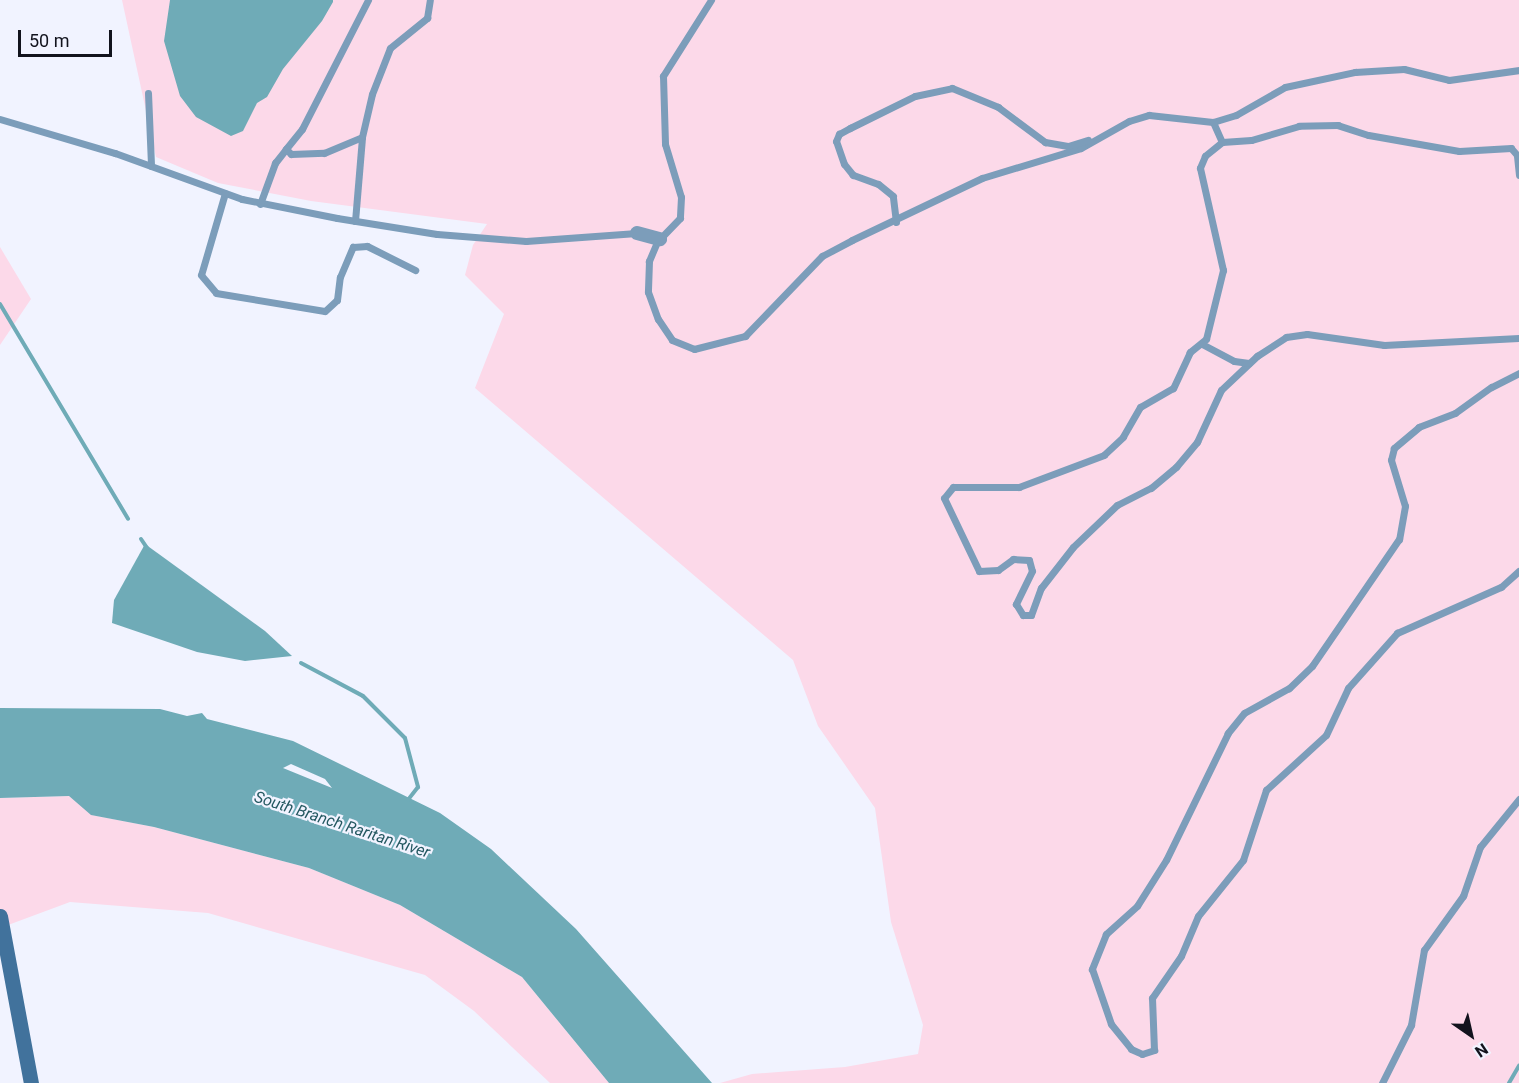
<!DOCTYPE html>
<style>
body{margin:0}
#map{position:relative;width:1519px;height:1083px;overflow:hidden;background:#f1f3ff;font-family:Roboto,sans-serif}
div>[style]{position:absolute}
.green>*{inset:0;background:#fcd9e9}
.water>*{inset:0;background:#6fabb7}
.stream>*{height:4px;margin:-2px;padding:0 2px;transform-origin:2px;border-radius:2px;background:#6fabb7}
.lane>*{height:7px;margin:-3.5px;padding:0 3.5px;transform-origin:3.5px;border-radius:3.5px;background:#7c9dba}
.street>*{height:14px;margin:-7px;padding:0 7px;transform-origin:7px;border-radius:7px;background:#7c9dba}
.secondary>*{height:15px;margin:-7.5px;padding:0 7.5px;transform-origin:7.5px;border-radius:7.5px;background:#41729c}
span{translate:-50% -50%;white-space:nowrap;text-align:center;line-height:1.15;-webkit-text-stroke:4.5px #f1f3ff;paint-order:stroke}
.water-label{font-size:16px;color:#245861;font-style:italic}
.north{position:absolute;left:1441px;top:1005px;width:60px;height:60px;-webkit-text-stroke:4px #f1f3ff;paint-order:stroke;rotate:146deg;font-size:16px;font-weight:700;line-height:24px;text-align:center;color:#12131d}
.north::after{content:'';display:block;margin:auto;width:21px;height:27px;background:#12131d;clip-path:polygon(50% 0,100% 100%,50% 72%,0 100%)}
.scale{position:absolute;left:18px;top:30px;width:94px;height:27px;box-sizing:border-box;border:3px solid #12131d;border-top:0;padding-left:8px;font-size:18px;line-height:21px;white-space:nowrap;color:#12131d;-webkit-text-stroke:4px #f1f3ff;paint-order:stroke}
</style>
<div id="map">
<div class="green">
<i style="clip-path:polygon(122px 0,1519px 0,1519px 1083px,720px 1083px,752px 1074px,845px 1067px,918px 1054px,923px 1025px,891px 922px,875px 808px,818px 726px,793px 660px,475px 388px,504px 314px,465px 275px,473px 245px,487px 224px,311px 201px,218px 183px,156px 157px)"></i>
<i style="clip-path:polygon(0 247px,31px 299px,0 345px)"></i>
<i style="clip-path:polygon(69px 796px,92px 815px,154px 827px,309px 868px,400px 905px,522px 977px,609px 1083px,550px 1083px,474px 1011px,425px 975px,208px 913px,70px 902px,0 928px,0 798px)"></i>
</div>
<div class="water">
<i style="clip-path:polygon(170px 0,333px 0,333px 2px,322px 21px,283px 69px,267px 97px,257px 103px,243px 131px,231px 136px,196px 117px,180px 96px,164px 41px)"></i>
<i style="clip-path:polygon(145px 544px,265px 631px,292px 656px,245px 661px,197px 652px,112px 623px,114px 600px)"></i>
<i style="clip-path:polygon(evenodd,0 708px,160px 709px,187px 716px,202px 713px,207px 719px,293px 741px,440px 813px,491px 849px,576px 929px,712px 1083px,609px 1083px,522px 977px,400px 905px,309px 868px,154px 827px,91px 815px,69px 796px,0 798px,0 708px,291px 764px,325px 779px,332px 788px,283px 768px,291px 764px)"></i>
</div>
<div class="stream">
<i style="left:0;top:304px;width:250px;rotate:59.2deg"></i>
<i style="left:141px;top:539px;width:11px;rotate:56deg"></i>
<i style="left:301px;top:663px;width:70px;rotate:28deg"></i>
<i style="left:363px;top:696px;width:59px;rotate:45deg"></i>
<i style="left:405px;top:738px;width:51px;rotate:75.1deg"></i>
<i style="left:418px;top:787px;width:16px;rotate:128deg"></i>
<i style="left:1509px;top:1083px;width:20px;rotate:-60deg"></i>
</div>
<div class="lane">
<i style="left:368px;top:0;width:145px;rotate:117.1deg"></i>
<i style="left:302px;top:129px;width:26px;rotate:129deg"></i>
<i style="left:286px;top:149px;width:7px;rotate:45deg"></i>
<i style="left:291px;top:154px;width:33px;rotate:-2deg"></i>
<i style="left:324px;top:153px;width:41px;rotate:-22.8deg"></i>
<i style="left:362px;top:137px;width:44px;rotate:-76.9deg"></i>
<i style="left:372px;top:94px;width:49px;rotate:-68.6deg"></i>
<i style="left:390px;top:48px;width:48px;rotate:-39deg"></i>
<i style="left:427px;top:18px;width:18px;rotate:-81deg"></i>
<i style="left:711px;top:0;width:90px;rotate:122.3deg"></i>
<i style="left:663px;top:76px;width:68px;rotate:88.3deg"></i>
<i style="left:665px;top:144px;width:55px;rotate:73.2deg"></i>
<i style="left:681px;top:197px;width:21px;rotate:93deg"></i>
<i style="left:680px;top:218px;width:33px;rotate:134deg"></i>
<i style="left:657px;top:242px;width:21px;rotate:113deg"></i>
<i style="left:649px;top:261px;width:31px;rotate:92deg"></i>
<i style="left:648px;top:292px;width:29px;rotate:70deg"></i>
<i style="left:658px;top:319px;width:25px;rotate:56deg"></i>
<i style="left:672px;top:340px;width:24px;rotate:22deg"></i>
<i style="left:694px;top:349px;width:53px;rotate:-14.3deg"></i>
<i style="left:745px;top:336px;width:111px;rotate:-46.1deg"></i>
<i style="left:822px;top:256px;width:34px;rotate:-28deg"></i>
<i style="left:852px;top:240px;width:144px;rotate:-25.5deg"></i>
<i style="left:982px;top:178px;width:103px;rotate:-16.9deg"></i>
<i style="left:1081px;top:148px;width:55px;rotate:-29.4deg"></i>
<i style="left:1129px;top:121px;width:21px;rotate:-17deg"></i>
<i style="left:1149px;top:115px;width:64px;rotate:6.2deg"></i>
<i style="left:1213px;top:122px;width:24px;rotate:-17deg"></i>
<i style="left:1236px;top:115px;width:56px;rotate:-29.7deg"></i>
<i style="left:1285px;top:87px;width:72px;rotate:-12.1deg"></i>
<i style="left:1355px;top:72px;width:49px;rotate:-3.5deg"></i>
<i style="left:1404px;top:69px;width:46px;rotate:13.7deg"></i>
<i style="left:1449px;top:80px;width:71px;rotate:-8.1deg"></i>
<i style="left:148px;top:93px;width:73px;rotate:87.6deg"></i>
<i style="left:0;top:119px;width:120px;rotate:16.5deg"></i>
<i style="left:115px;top:153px;width:135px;rotate:19.9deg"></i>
<i style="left:242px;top:199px;width:97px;rotate:11.3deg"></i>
<i style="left:337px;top:218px;width:101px;rotate:9.1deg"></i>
<i style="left:437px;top:234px;width:89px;rotate:4.5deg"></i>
<i style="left:526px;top:241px;width:111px;rotate:-4.1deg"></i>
<i style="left:1213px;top:122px;width:22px;rotate:66deg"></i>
<i style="left:1519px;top:175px;width:20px;rotate:-96deg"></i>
<i style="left:1517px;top:155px;width:9px;rotate:-131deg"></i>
<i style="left:1511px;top:148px;width:52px;rotate:176.7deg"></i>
<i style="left:1459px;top:151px;width:92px;rotate:-170deg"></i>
<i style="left:1368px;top:135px;width:32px;rotate:-162deg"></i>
<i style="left:1338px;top:125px;width:39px;rotate:179deg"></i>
<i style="left:1299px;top:126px;width:50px;rotate:163.7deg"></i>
<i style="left:1251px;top:140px;width:29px;rotate:176deg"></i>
<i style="left:1222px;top:142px;width:22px;rotate:141deg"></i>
<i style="left:1205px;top:156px;width:13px;rotate:113deg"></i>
<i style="left:1200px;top:168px;width:105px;rotate:77.3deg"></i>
<i style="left:1223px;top:270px;width:71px;rotate:103.8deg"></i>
<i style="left:1206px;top:339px;width:21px;rotate:141deg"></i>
<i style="left:1190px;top:352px;width:40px;rotate:115deg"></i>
<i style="left:1173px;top:388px;width:38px;rotate:150deg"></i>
<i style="left:1140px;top:407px;width:34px;rotate:120deg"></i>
<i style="left:1123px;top:437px;width:26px;rotate:137deg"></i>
<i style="left:1104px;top:455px;width:91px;rotate:159.4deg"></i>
<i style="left:1019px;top:487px;width:66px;rotate:180deg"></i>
<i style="left:953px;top:487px;width:14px;rotate:129deg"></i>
<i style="left:944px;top:498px;width:81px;rotate:64.4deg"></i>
<i style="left:979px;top:571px;width:19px;rotate:-3deg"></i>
<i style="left:998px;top:570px;width:19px;rotate:-36deg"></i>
<i style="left:1013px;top:559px;width:16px;rotate:4deg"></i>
<i style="left:1029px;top:560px;width:11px;rotate:75deg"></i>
<i style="left:1032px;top:571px;width:37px;rotate:116deg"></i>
<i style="left:1016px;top:604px;width:13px;rotate:58deg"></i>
<i style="left:1023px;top:615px;width:8px"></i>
<i style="left:1031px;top:615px;width:29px;rotate:-70deg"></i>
<i style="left:1041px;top:588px;width:52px;rotate:-52deg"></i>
<i style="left:1073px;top:547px;width:61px;rotate:-43.7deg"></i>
<i style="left:1117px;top:505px;width:38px;rotate:-27deg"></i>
<i style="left:1151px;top:488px;width:33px;rotate:-40deg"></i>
<i style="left:1176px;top:467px;width:33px;rotate:-50deg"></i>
<i style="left:1197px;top:442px;width:57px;rotate:-65.2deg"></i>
<i style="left:1221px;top:390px;width:50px;rotate:-43.4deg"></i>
<i style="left:1257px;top:356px;width:35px;rotate:-33deg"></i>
<i style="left:1286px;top:337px;width:21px;rotate:-8deg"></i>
<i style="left:1307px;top:334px;width:78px;rotate:8.1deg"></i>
<i style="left:1384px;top:345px;width:135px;rotate:-3deg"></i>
<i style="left:225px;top:193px;width:85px;rotate:106.3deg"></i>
<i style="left:201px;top:275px;width:23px;rotate:50deg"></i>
<i style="left:216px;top:293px;width:110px;rotate:9.4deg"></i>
<i style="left:325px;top:311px;width:16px;rotate:-43deg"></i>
<i style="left:337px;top:300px;width:23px;rotate:-83deg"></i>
<i style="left:340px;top:277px;width:33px;rotate:-67deg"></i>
<i style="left:353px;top:247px;width:14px;rotate:-4deg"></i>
<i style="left:367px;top:246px;width:54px;rotate:26.6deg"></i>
<i style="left:260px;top:204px;width:44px;rotate:-69.9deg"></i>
<i style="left:275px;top:163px;width:18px;rotate:-52deg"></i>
<i style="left:355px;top:221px;width:84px;rotate:-85.2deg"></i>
<i style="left:896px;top:222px;width:26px;rotate:-97deg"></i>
<i style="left:893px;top:196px;width:19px;rotate:-141deg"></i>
<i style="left:878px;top:184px;width:27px;rotate:-160deg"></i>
<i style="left:853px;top:175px;width:14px;rotate:-129deg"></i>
<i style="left:844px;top:164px;width:24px;rotate:-109deg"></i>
<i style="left:836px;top:141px;width:8px;rotate:-67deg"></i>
<i style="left:839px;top:134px;width:13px;rotate:-29deg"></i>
<i style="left:850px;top:128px;width:72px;rotate:-26.2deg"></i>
<i style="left:915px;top:96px;width:38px;rotate:-12deg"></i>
<i style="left:952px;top:88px;width:50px;rotate:22.4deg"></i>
<i style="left:998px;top:107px;width:59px;rotate:36.7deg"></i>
<i style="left:1045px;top:142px;width:23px;rotate:10deg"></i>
<i style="left:1068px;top:146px;width:21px;rotate:-17deg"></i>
<i style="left:1202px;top:344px;width:36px;rotate:28deg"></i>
<i style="left:1234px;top:361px;width:15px;rotate:8deg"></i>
<i style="left:1519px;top:373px;width:31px;rotate:153deg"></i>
<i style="left:1491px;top:387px;width:44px;rotate:144.2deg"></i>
<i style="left:1455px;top:413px;width:39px;rotate:159deg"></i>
<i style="left:1419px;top:427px;width:33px;rotate:140deg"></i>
<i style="left:1394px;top:448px;width:12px;rotate:104deg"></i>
<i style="left:1391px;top:460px;width:48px;rotate:73.1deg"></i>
<i style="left:1405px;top:506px;width:34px;rotate:100deg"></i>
<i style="left:1399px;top:539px;width:154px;rotate:124.4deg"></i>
<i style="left:1312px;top:666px;width:32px;rotate:136deg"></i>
<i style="left:1289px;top:688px;width:51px;rotate:150.9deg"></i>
<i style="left:1244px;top:713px;width:26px;rotate:129deg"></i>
<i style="left:1228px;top:733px;width:141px;rotate:116deg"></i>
<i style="left:1166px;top:860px;width:54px;rotate:122.2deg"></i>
<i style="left:1137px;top:906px;width:42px;rotate:137.9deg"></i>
<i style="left:1106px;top:934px;width:38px;rotate:112deg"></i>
<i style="left:1092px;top:969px;width:58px;rotate:70.9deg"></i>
<i style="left:1111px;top:1024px;width:32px;rotate:51deg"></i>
<i style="left:1131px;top:1049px;width:12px;rotate:24deg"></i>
<i style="left:1142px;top:1054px;width:13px;rotate:-18deg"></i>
<i style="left:1154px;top:1050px;width:52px;rotate:-92.2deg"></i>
<i style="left:1152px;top:998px;width:51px;rotate:-55.4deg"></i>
<i style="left:1181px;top:956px;width:43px;rotate:-67deg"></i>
<i style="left:1198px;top:916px;width:72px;rotate:-51.2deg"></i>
<i style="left:1243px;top:860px;width:74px;rotate:-71.8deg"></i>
<i style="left:1266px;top:790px;width:81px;rotate:-42.5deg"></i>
<i style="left:1326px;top:735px;width:52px;rotate:-64.9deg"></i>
<i style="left:1348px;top:688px;width:74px;rotate:-48.3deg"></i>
<i style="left:1397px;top:633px;width:114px;rotate:-23.9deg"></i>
<i style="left:1501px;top:587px;width:24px;rotate:-42deg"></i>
<i style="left:1382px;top:1083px;width:65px;rotate:-63.4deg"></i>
<i style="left:1411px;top:1025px;width:76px;rotate:-80.2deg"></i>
<i style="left:1424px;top:950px;width:67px;rotate:-54.2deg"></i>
<i style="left:1463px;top:896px;width:52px;rotate:-70.9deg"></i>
<i style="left:1480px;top:847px;width:62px;rotate:-50.9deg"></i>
</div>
<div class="street">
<i style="left:637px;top:233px;width:24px;rotate:15deg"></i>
</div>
<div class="secondary">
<i style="left:0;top:916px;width:170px;rotate:79.5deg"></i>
</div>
<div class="water-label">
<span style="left:342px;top:825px;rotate:18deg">South Branch Raritan River</span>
</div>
<div class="north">N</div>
<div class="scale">50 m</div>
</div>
